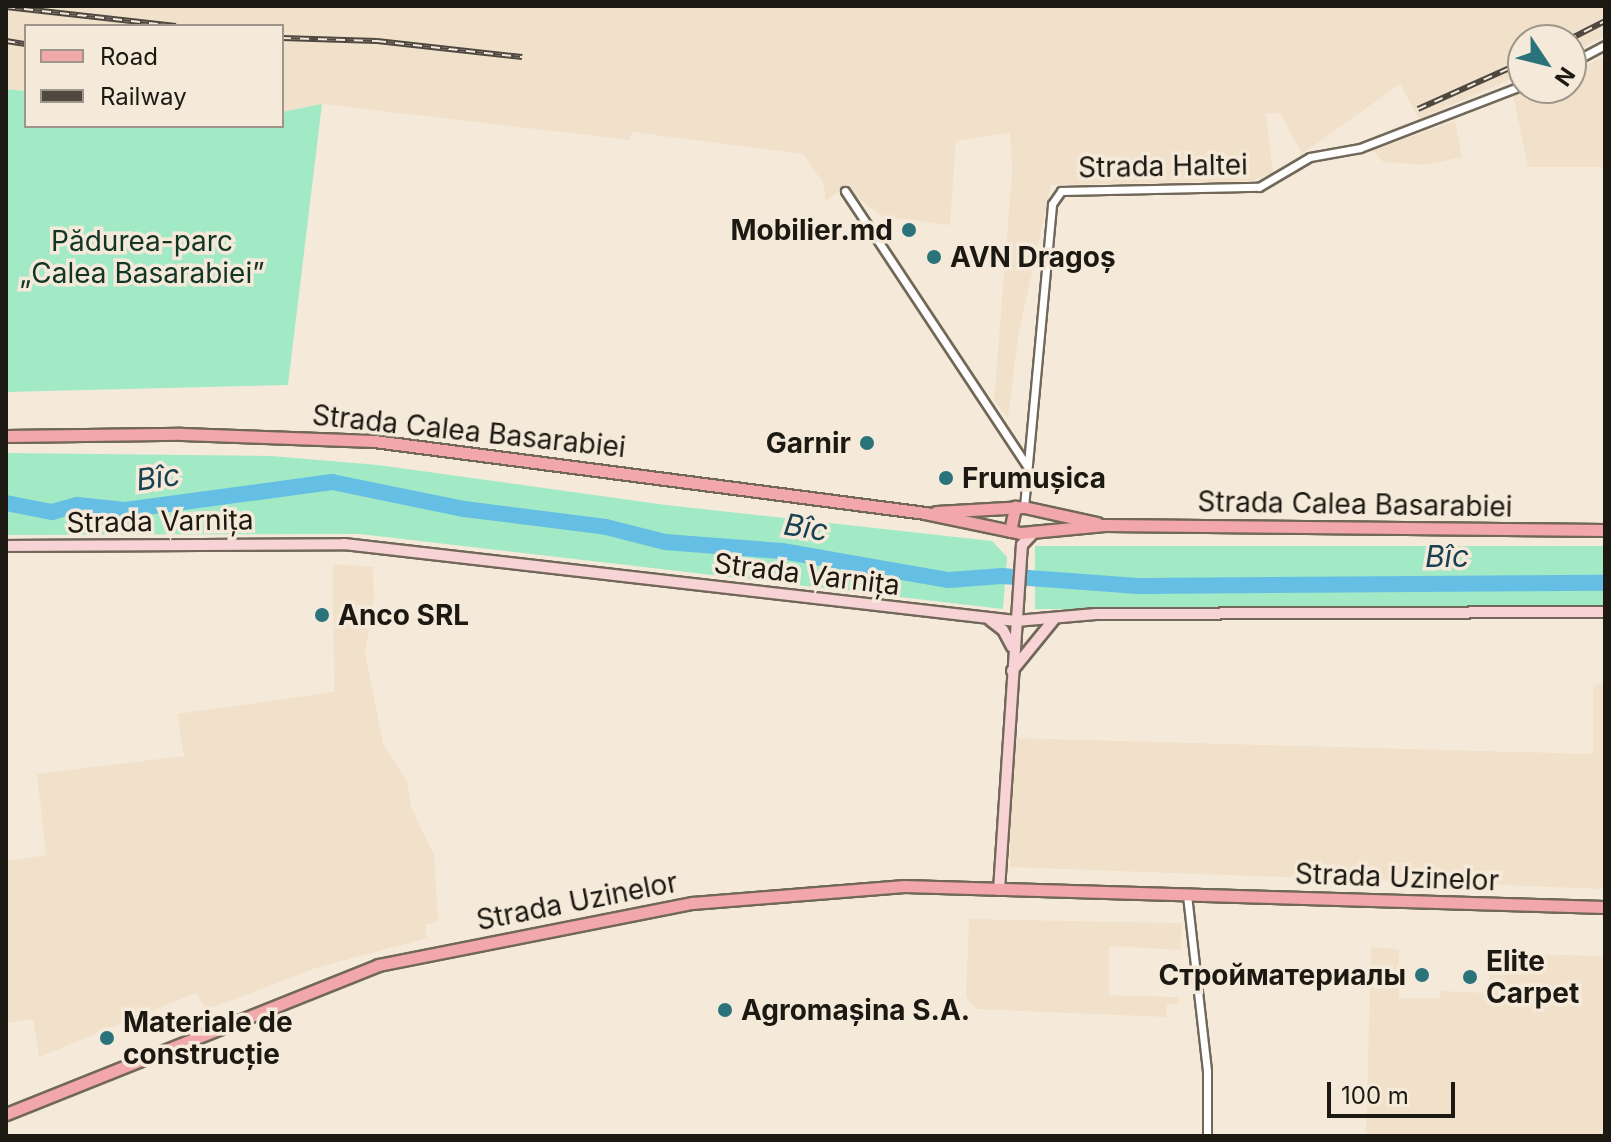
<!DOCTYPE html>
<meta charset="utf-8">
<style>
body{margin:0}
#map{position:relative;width:1611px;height:1142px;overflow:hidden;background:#f5eada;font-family:Inter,sans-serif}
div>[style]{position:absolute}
.built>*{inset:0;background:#f1e1ca}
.green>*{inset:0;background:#a2e9c5;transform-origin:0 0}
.river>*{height:16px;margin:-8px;padding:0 8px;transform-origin:8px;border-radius:8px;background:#65bfe4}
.roads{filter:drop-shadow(2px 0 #716859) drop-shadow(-2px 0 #716859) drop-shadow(0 2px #716859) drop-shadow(0 -2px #716859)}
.street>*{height:7px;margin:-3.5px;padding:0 3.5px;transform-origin:3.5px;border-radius:3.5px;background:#fff}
.secondary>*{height:10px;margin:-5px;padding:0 5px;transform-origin:5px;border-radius:5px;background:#f8d3d5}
.primary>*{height:11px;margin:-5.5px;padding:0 5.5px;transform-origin:5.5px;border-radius:5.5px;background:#f2a7aa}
.rail>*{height:6px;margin-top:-3px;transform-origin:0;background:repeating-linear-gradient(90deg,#f5eada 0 9px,#4e4840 0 18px);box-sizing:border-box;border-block:2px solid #4e4840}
.dots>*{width:22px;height:22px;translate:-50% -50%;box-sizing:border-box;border:4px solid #f5eada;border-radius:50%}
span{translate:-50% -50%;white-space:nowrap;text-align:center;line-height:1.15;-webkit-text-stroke:7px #f5eada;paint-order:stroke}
.street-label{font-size:28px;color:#1c1812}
.poi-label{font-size:28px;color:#1c1812;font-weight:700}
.right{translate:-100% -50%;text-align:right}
.left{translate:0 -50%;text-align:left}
.park-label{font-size:28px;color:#113626}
.water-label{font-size:30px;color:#194151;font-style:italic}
.frame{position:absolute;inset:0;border:8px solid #1c1812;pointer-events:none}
.legend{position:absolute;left:24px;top:24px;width:260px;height:104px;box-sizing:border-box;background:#f5eada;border:2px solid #9e968a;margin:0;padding:10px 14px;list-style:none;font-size:24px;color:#1c1812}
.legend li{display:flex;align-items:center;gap:16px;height:40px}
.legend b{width:40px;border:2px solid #9e968a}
.north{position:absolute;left:1507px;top:24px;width:80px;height:80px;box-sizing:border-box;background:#f5eada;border:2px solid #9e968a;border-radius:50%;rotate:125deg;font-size:22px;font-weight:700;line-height:32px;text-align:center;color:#1c1812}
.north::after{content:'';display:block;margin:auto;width:28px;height:36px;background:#2a737a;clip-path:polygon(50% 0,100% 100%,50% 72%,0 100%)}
.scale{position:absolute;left:1327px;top:1082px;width:128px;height:36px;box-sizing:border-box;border:4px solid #1c1812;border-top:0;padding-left:10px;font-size:24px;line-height:28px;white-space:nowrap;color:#1c1812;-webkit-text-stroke:6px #f5eada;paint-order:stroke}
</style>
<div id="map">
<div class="built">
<i style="clip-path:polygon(6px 6px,1605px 6px,1605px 36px,1571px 54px,1571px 40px,1523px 40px,1523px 74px,1419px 119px,1400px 84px,1302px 154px,1280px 113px,1266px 114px,1273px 173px,1252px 181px,1051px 185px,1018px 337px,1008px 418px,994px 401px,1012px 172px,1010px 133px,956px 141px,950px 225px,883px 217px,858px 198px,849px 184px,826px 201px,823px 183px,803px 154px,632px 132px,630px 140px,322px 104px,282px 112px,282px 26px,26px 26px,26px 91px,6px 89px)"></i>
<i style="clip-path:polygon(1605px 57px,1605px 167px,1528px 167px,1513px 94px,1527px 88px,1571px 88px,1571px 70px)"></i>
<i style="clip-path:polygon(1455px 121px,1462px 157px,1425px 165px,1383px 162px,1373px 150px)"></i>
<i style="clip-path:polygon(333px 564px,373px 567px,374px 599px,365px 652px,383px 743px,407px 781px,411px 807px,434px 855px,438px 921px,425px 925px,427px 938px,316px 968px,206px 1010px,196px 993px,39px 1057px,33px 1019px,6px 1023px,6px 861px,46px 855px,37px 774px,184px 756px,177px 714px,334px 692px)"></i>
<i style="clip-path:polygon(1605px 652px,1605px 889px,1010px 867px,1012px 738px,1593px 754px,1593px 686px,1603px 682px)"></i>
<i style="clip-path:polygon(969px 919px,1182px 923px,1181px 950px,1109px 946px,1109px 995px,1179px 997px,1179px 1004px,1167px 1004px,1166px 1017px,976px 1009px,966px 997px)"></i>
<i style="clip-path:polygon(1371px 947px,1399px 949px,1399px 998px,1440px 998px,1441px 991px,1489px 993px,1489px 953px,1605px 956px,1605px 1136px,1366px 1136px)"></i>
</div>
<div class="green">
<i style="clip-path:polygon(6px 89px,26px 91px,26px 126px,282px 126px,282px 112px,322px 104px,288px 385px,6px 392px)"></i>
<i style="clip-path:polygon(6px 453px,271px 456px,378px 465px,666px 505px,992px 541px,1007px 557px,1003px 609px,360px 534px,6px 535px)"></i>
<i style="left:1035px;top:546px;width:570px;height:63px"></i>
</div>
<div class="river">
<i style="left:6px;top:503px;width:47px;rotate:11.1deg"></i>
<i style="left:52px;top:512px;width:26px;rotate:-16deg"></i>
<i style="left:77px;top:505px;width:48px;rotate:5.9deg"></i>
<i style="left:125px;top:510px;width:209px;rotate:-7.7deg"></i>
<i style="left:332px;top:482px;width:135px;rotate:11.6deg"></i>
<i style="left:464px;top:509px;width:143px;rotate:7.2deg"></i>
<i style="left:606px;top:527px;width:61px;rotate:14.3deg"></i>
<i style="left:665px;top:542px;width:117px;rotate:4.4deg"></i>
<i style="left:782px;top:551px;width:169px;rotate:9.9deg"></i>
<i style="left:949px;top:580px;width:53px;rotate:-4.3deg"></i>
<i style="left:1002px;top:576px;width:136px;rotate:4.2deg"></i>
<i style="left:1138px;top:586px;width:467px;rotate:-0.4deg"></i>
</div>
<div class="roads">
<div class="street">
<i style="left:1571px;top:63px;width:38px;rotate:-28deg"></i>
<i style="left:845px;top:191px;width:328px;rotate:56.5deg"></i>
<i style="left:1024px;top:507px;width:304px;rotate:-84.7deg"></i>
<i style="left:1052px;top:204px;width:16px;rotate:-55deg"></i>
<i style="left:1061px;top:191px;width:198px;rotate:-1.2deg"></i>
<i style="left:1259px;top:187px;width:59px;rotate:-30.5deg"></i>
<i style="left:1310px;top:157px;width:51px;rotate:-10.2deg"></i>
<i style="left:1360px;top:148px;width:175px;rotate:-21.1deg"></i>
<i style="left:1187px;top:895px;width:177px;rotate:83.5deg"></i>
<i style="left:1207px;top:1071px;width:65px;rotate:90deg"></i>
</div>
<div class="secondary">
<i style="left:6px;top:546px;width:338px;rotate:-0.3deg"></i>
<i style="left:344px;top:544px;width:676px;rotate:6.54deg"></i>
<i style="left:1016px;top:621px;width:80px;rotate:-5deg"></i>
<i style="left:1096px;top:614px;width:509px;rotate:-0.23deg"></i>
<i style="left:990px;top:620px;width:16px;rotate:38deg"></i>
<i style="left:1003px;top:630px;width:19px;rotate:62deg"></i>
<i style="left:1012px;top:671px;width:68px;rotate:-50.9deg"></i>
<i style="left:999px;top:890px;width:346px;rotate:-86.2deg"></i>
<i style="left:1022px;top:545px;width:18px;rotate:-47deg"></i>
</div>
<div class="primary">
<i style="left:6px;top:436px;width:176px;rotate:-0.7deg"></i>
<i style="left:182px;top:434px;width:192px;rotate:2.1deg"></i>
<i style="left:374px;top:441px;width:556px;rotate:7.44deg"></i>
<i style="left:925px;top:513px;width:98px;rotate:11.8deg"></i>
<i style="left:1021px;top:533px;width:84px;rotate:-5.4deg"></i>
<i style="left:1105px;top:525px;width:500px;rotate:0.57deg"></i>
<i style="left:936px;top:512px;width:88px;rotate:-3.3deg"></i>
<i style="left:1024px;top:507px;width:75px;rotate:12.4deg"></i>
<i style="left:1010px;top:531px;width:25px;rotate:-78deg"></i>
<i style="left:6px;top:1114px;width:401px;rotate:-21.8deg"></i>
<i style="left:378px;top:965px;width:320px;rotate:-11.2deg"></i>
<i style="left:692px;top:903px;width:213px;rotate:-4.6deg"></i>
<i style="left:904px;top:886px;width:701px;rotate:1.72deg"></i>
</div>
</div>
<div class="rail">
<i style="left:6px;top:7px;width:171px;rotate:6.4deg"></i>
<i style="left:282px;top:38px;width:95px;rotate:1.8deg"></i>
<i style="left:377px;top:41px;width:146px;rotate:6.3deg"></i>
<i style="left:1568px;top:40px;width:42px;rotate:-27.2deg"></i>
<i style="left:6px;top:41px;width:20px;rotate:9deg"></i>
<i style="left:1418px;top:109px;width:115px;rotate:-24.1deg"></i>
</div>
<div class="dots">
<i style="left:909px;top:230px;background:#2a737a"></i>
<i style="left:934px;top:257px;background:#2a737a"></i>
<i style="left:867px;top:443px;background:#2a737a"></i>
<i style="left:946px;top:478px;background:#2a737a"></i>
<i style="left:322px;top:615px;background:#2a737a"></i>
<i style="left:1422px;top:975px;background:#2a737a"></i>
<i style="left:1470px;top:977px;background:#2a737a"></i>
<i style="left:725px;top:1010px;background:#2a737a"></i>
<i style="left:107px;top:1038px;background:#2a737a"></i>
</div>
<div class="street-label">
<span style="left:1163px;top:166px;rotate:-1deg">Strada Haltei</span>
<span style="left:469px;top:431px;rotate:6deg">Strada Calea Basarabiei</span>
<span style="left:1355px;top:504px;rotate:1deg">Strada Calea Basarabiei</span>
<span style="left:160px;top:521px;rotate:-1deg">Strada Varnița</span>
<span style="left:807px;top:574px;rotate:7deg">Strada Varnița</span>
<span style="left:1397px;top:877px;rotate:2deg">Strada Uzinelor</span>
<span style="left:577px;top:901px;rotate:-11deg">Strada Uzinelor</span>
</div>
<div class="poi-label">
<span class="right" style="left:893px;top:230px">Mobilier.md</span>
<span class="left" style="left:950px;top:257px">AVN Dragoș</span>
<span class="right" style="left:851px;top:443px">Garnir</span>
<span class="left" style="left:962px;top:478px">Frumușica</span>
<span class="left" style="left:338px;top:615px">Anco SRL</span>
<span class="left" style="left:1486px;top:977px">Elite<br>Carpet</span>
<span class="right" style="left:1406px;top:975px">Стройматериалы</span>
<span class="left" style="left:741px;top:1010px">Agromașina S.A.</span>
<span class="left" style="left:123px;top:1038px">Materiale de<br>construcție</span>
</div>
<div class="park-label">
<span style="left:142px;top:257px">Pădurea-parc<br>„Calea Basarabiei”</span>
</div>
<div class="water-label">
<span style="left:158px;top:477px;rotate:-8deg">Bîc</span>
<span style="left:806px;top:527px;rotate:9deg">Bîc</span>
<span style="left:1447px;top:556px">Bîc</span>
</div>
<div class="frame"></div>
<ul class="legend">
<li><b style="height:10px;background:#f2a7aa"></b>Road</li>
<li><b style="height:10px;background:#4e4840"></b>Railway</li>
</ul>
<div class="north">N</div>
<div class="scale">100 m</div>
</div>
